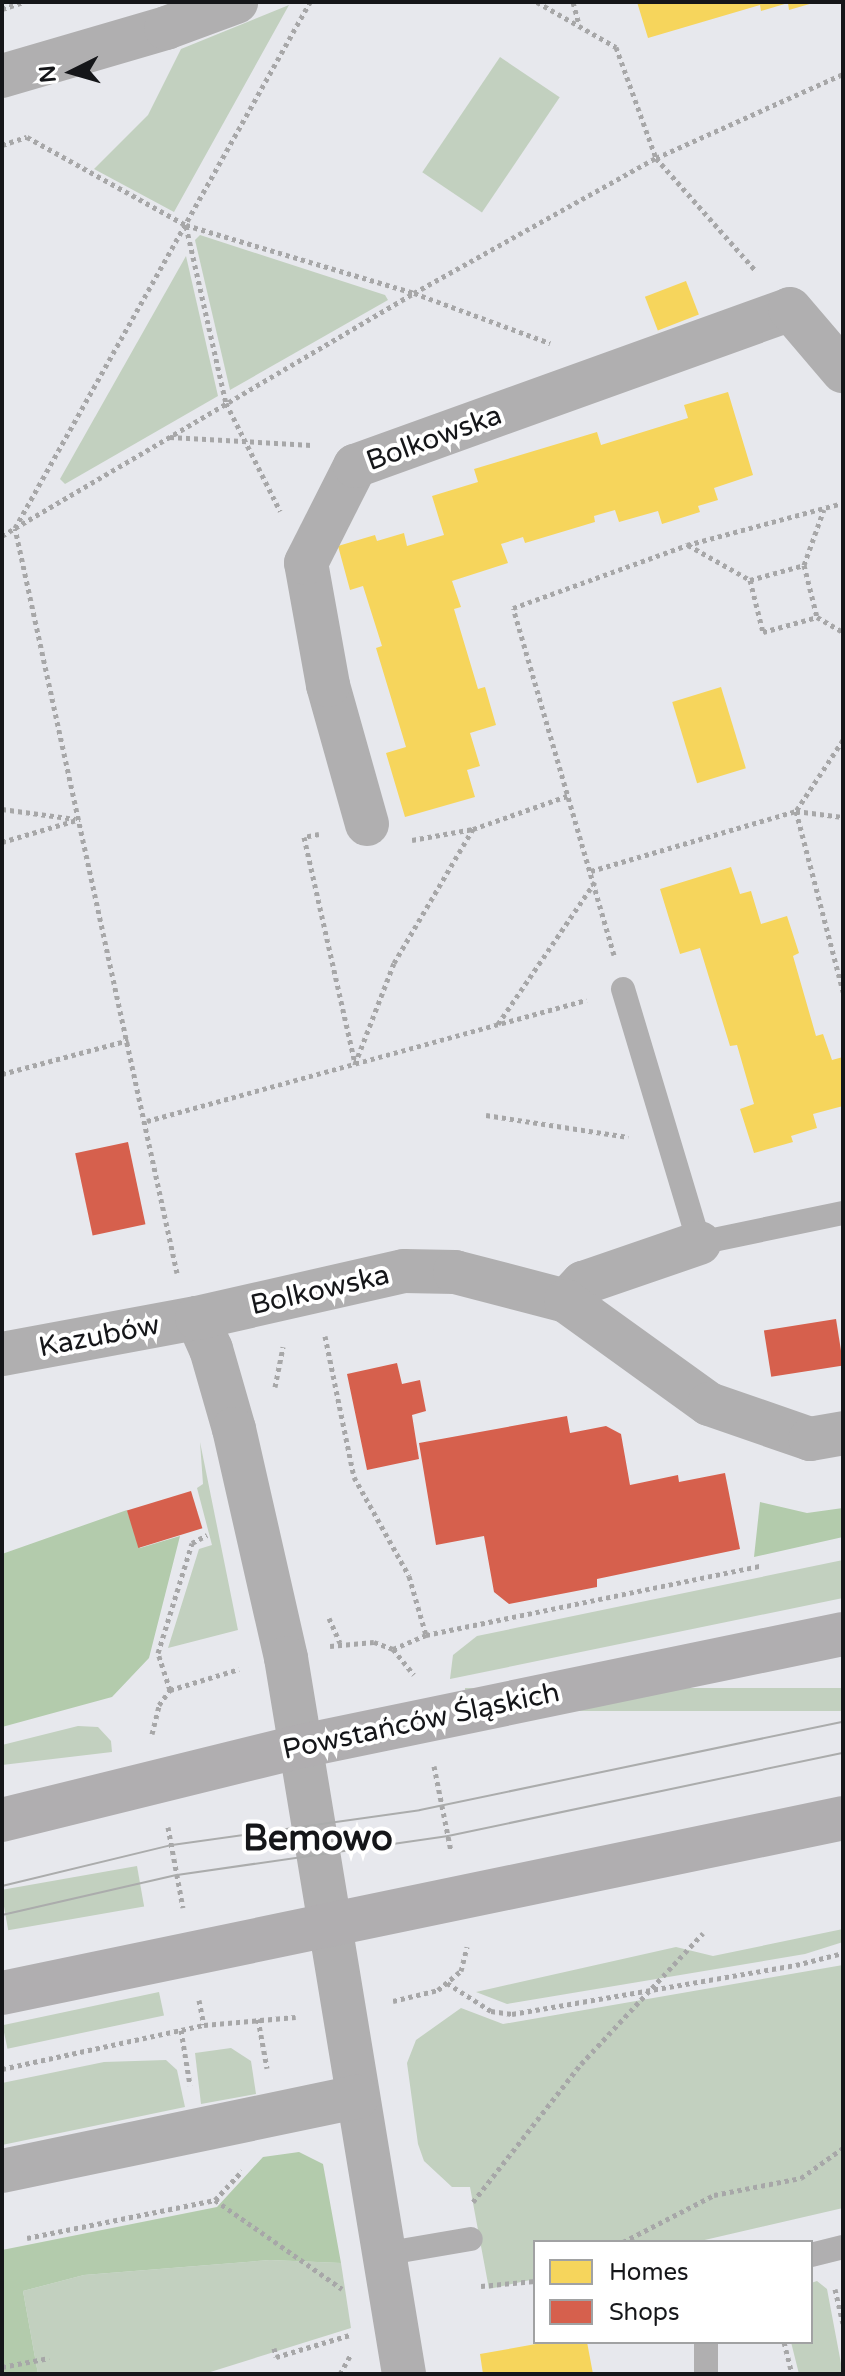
<!DOCTYPE html>
<meta charset="utf-8">
<style>
body{margin:0}
#map{position:relative;width:845px;height:2376px;overflow:hidden;background:#e7e8ed;font-family:"Varela Round",sans-serif}
div>[style]{position:absolute}
.green>*{inset:0;background:#c2d0bf;transform-origin:0 0}
.forest>*{inset:0;background:#b3cbac}
.homes>*{inset:0;background:#f6d55c;transform-origin:0 0}
.shops>*{inset:0;background:#d6604d;transform-origin:0 0}
.path>*{height:5px;margin-top:-2.5px;transform-origin:0;background:repeating-linear-gradient(90deg,#a7a7a8 0 4px,transparent 0 8px)}
.lane>*{height:24px;margin:-12px;padding:0 12px;transform-origin:12px;border-radius:12px;background:#b0afb0}
.street>*{height:44px;margin:-22px;padding:0 22px;transform-origin:22px;border-radius:22px;background:#b0afb0}
.secondary>*{height:44px;margin:-22px;padding:0 22px;transform-origin:22px;border-radius:22px;background:#b0aeb0}
.tram>*{height:2px;margin:-1px;padding:0 1px;transform-origin:1px;border-radius:1px;background:#abacac}
span{translate:-50% -50%;white-space:nowrap;text-align:center;line-height:1.15;-webkit-text-stroke:8px #fff;paint-order:stroke}
.street-label{font-size:28px;color:#151619}
.district-label{font-size:36px;color:#151619;font-weight:700}
.frame{position:absolute;inset:0;border:4px solid #151619;pointer-events:none}
.legend{position:absolute;left:533px;top:2240px;width:280px;height:104px;box-sizing:border-box;background:#fff;border:2px solid #a1a2a3;margin:0;padding:10px 14px;list-style:none;font-size:24px;color:#151619}
.legend li{display:flex;align-items:center;gap:16px;height:40px}
.legend b{width:40px;border:2px solid #a1a2a3}
.north{position:absolute;left:32px;top:32px;width:80px;height:80px;-webkit-text-stroke:6px #fff;paint-order:stroke;rotate:265deg;font-size:22px;font-weight:700;line-height:32px;text-align:center;color:#151619}
.north::after{content:'';display:block;margin:auto;width:28px;height:36px;background:#151619;clip-path:polygon(50% 0,100% 100%,50% 72%,0 100%)}
</style>
<div id="map">
<div class="green">
<i style="clip-path:polygon(289px 5px,174px 212px,94px 169px,148px 115px,181px 49px)"></i>
<i style="left:500px;top:57px;width:72px;height:139px;rotate:34deg"></i>
<i style="clip-path:polygon(200px 235px,385px 295px,388px 300px,230px 390px,195px 240px)"></i>
<i style="clip-path:polygon(186px 256px,218px 396px,65px 484px,60px 479px)"></i>
<i style="clip-path:polygon(200px 1442px,238px 1630px,168px 1648px,199px 1549px,212px 1545px,197px 1488px,203px 1484px)"></i>
<i style="clip-path:polygon(843px 1560px,843px 1598px,450px 1679px,453px 1655px,477px 1636px)"></i>
<i style="left:843px;top:1688px;width:23px;height:378px;rotate:90deg"></i>
<i style="clip-path:polygon(78px 1726px,98px 1727px,111px 1741px,112px 1752px,2px 1765px,2px 1745px)"></i>
<i style="left:137px;top:1866px;width:41px;height:138px;rotate:80deg"></i>
<i style="clip-path:polygon(843px 1929px,843px 1942px,805px 1954px,507px 2004px,476px 1992px,676px 1947px,713px 1956px)"></i>
<i style="clip-path:polygon(843px 1965px,843px 2208px,696px 2242px,535px 2242px,535px 2279px,489px 2289px,470px 2187px,452px 2187px,424px 2161px,418px 2144px,407px 2063px,416px 2040px,461px 2008px,503px 2024px)"></i>
<i style="left:159px;top:1992px;width:24px;height:160px;rotate:78deg"></i>
<i style="clip-path:polygon(231px 2048px,251px 2061px,256px 2094px,201px 2104px,195px 2053px)"></i>
<i style="clip-path:polygon(166px 2060px,177px 2070px,185px 2107px,2px 2145px,2px 2083px,104px 2062px)"></i>
<i style="clip-path:polygon(270px 2260px,341px 2263px,351px 2328px,204px 2374px,38px 2374px,23px 2291px,84px 2275px)"></i>
<i style="clip-path:polygon(817px 2281px,827px 2289px,843px 2374px,799px 2374px,791px 2342px,811px 2342px,811px 2283px)"></i>
</div>
<div class="forest">
<i style="clip-path:polygon(760px 1502px,807px 1513px,843px 1508px,843px 1537px,754px 1557px)"></i>
<i style="clip-path:polygon(127px 1510px,140px 1548px,180px 1536px,149px 1658px,112px 1697px,2px 1727px,2px 1554px)"></i>
<i style="clip-path:polygon(299px 2152px,323px 2164px,341px 2263px,270px 2260px,84px 2275px,23px 2291px,38px 2374px,2px 2374px,2px 2250px,217px 2207px,263px 2157px)"></i>
</div>
<div class="homes">
<i style="clip-path:polygon(637px 2px,812px 2px,813px 3px,789px 10px,788px 3px,761px 11px,760px 5px,648px 38px)"></i>
<i style="left:686px;top:281px;width:36px;height:44px;rotate:69deg"></i>
<i style="clip-path:polygon(728px 392px,753px 475px,714px 488px,718px 500px,698px 506px,700px 512px,662px 524px,658px 511px,619px 522px,615px 510px,594px 516px,595px 522px,525px 543px,523px 537px,501px 544px,508px 563px,452px 581px,461px 607px,454px 609px,478px 689px,485px 687px,496px 725px,470px 733px,480px 766px,467px 770px,475px 797px,405px 817px,386px 753px,406px 747px,376px 648px,382px 646px,363px 586px,350px 590px,338px 546px,375px 535px,377px 541px,404px 533px,407px 546px,444px 535px,432px 496px,478px 482px,474px 469px,597px 432px,601px 445px,688px 418px,684px 405px)"></i>
<i style="left:721px;top:687px;width:85px;height:51px;rotate:73deg"></i>
<i style="clip-path:polygon(731px 867px,740px 894px,751px 891px,761px 924px,787px 916px,799px 953px,793px 956px,816px 1036px,823px 1034px,832px 1060px,843px 1057px,843px 1106px,813px 1114px,817px 1128px,791px 1136px,793px 1142px,754px 1153px,740px 1109px,754px 1104px,737px 1045px,730px 1046px,700px 948px,680px 954px,660px 889px)"></i>
<i style="clip-path:polygon(547px 2342px,587px 2342px,593px 2374px,483px 2374px,480px 2354px)"></i>
</div>
<div class="shops">
<i style="left:128px;top:1142px;width:84px;height:54px;rotate:78deg"></i>
<i style="left:836px;top:1319px;width:47px;height:73px;rotate:81deg"></i>
<i style="clip-path:polygon(397px 1363px,402px 1384px,420px 1380px,426px 1411px,412px 1415px,419px 1459px,367px 1470px,347px 1374px)"></i>
<i style="clip-path:polygon(567px 1416px,570px 1433px,606px 1426px,621px 1434px,630px 1485px,678px 1475px,679px 1482px,725px 1473px,740px 1549px,597px 1579px,597px 1587px,509px 1604px,494px 1592px,484px 1536px,436px 1545px,419px 1443px)"></i>
<i style="left:191px;top:1491px;width:39px;height:67px;rotate:73deg"></i>
</div>
<div class="path">
<i style="left:537px;top:2px;width:91px;rotate:29.7deg"></i>
<i style="left:616px;top:47px;width:118px;rotate:70.2deg"></i>
<i style="left:656px;top:158px;width:149px;rotate:48.5deg"></i>
<i style="left:573px;top:2px;width:24px;rotate:75deg"></i>
<i style="left:2px;top:9px;width:23px;rotate:-18deg"></i>
<i style="left:2px;top:145px;width:26px;rotate:-18deg"></i>
<i style="left:27px;top:137px;width:182px;rotate:29deg"></i>
<i style="left:186px;top:225px;width:238px;rotate:16.6deg"></i>
<i style="left:414px;top:293px;width:145px;rotate:20.2deg"></i>
<i style="left:186px;top:226px;width:181px;rotate:77.3deg"></i>
<i style="left:226px;top:403px;width:121px;rotate:63.4deg"></i>
<i style="left:170px;top:437px;width:142px;rotate:3.2deg"></i>
<i style="left:2px;top:536px;width:15px;rotate:-32deg"></i>
<i style="left:15px;top:528px;width:603px;rotate:-60.71deg"></i>
<i style="left:688px;top:545px;width:71px;rotate:29.4deg"></i>
<i style="left:750px;top:580px;width:56px;rotate:-15.5deg"></i>
<i style="left:804px;top:565px;width:54px;rotate:76deg"></i>
<i style="left:817px;top:617px;width:30px;rotate:30deg"></i>
<i style="left:804px;top:565px;width:59px;rotate:-70.3deg"></i>
<i style="left:750px;top:580px;width:54px;rotate:76deg"></i>
<i style="left:763px;top:632px;width:56px;rotate:-15.5deg"></i>
<i style="left:843px;top:740px;width:85px;rotate:123.5deg"></i>
<i style="left:796px;top:811px;width:47px;rotate:7.3deg"></i>
<i style="left:2px;top:809px;width:74px;rotate:7.8deg"></i>
<i style="left:319px;top:834px;width:15px;rotate:169deg"></i>
<i style="left:304px;top:837px;width:233px;rotate:77.3deg"></i>
<i style="left:355px;top:1064px;width:108px;rotate:-68.9deg"></i>
<i style="left:394px;top:963px;width:156px;rotate:-59.5deg"></i>
<i style="left:473px;top:829px;width:100px;rotate:-19.3deg"></i>
<i style="left:412px;top:840px;width:62px;rotate:-10.2deg"></i>
<i style="left:2px;top:842px;width:81px;rotate:-16.4deg"></i>
<i style="left:591px;top:871px;width:214px;rotate:-16.3deg"></i>
<i style="left:796px;top:811px;width:187px;rotate:75.4deg"></i>
<i style="left:614px;top:955px;width:361px;rotate:-106.2deg"></i>
<i style="left:513px;top:608px;width:185px;rotate:-19.9deg"></i>
<i style="left:687px;top:545px;width:162px;rotate:-15.1deg"></i>
<i style="left:498px;top:1024px;width:172px;rotate:-55.7deg"></i>
<i style="left:2px;top:1074px;width:131px;rotate:-15deg"></i>
<i style="left:486px;top:1115px;width:144px;rotate:8.8deg"></i>
<i style="left:147px;top:1121px;width:456px;rotate:-15.4deg"></i>
<i style="left:177px;top:1273px;width:762px;rotate:-102.27deg"></i>
<i style="left:15px;top:528px;width:463px;rotate:-30.5deg"></i>
<i style="left:414px;top:293px;width:277px;rotate:-29.2deg"></i>
<i style="left:656px;top:158px;width:205px;rotate:-24.2deg"></i>
<i style="left:325px;top:1336px;width:144px;rotate:78.4deg"></i>
<i style="left:354px;top:1477px;width:113px;rotate:60.9deg"></i>
<i style="left:409px;top:1576px;width:61px;rotate:73.9deg"></i>
<i style="left:275px;top:1387px;width:41px;rotate:-78.7deg"></i>
<i style="left:329px;top:1618px;width:27px;rotate:66deg"></i>
<i style="left:330px;top:1646px;width:44px;rotate:-5.2deg"></i>
<i style="left:374px;top:1642px;width:20px;rotate:20deg"></i>
<i style="left:393px;top:1649px;width:33px;rotate:51deg"></i>
<i style="left:393px;top:1649px;width:36px;rotate:-23deg"></i>
<i style="left:426px;top:1635px;width:341px;rotate:-11.7deg"></i>
<i style="left:170px;top:1690px;width:39px;rotate:-108deg"></i>
<i style="left:158px;top:1653px;width:115px;rotate:-72.8deg"></i>
<i style="left:192px;top:1543px;width:17px;rotate:-28deg"></i>
<i style="left:152px;top:1734px;width:30px;rotate:-76deg"></i>
<i style="left:159px;top:1705px;width:19px;rotate:-54deg"></i>
<i style="left:170px;top:1690px;width:72px;rotate:-16.9deg"></i>
<i style="left:434px;top:1766px;width:87px;rotate:78.7deg"></i>
<i style="left:168px;top:1827px;width:82px;rotate:79.5deg"></i>
<i style="left:447px;top:1983px;width:52px;rotate:32.5deg"></i>
<i style="left:491px;top:2011px;width:21px;rotate:8deg"></i>
<i style="left:512px;top:2014px;width:288px;rotate:-9.8deg"></i>
<i style="left:796px;top:1965px;width:49px;rotate:-14.3deg"></i>
<i style="left:199px;top:2000px;width:25px;rotate:79deg"></i>
<i style="left:393px;top:2001px;width:46px;rotate:-13.7deg"></i>
<i style="left:438px;top:1990px;width:30px;rotate:-40deg"></i>
<i style="left:461px;top:1971px;width:25px;rotate:-76deg"></i>
<i style="left:258px;top:2019px;width:50px;rotate:79.6deg"></i>
<i style="left:181px;top:2030px;width:56px;rotate:80.7deg"></i>
<i style="left:2px;top:2069px;width:207px;rotate:-12.3deg"></i>
<i style="left:204px;top:2025px;width:92px;rotate:-5deg"></i>
<i style="left:215px;top:2200px;width:155px;rotate:35deg"></i>
<i style="left:473px;top:2202px;width:175px;rotate:-52deg"></i>
<i style="left:581px;top:2064px;width:179px;rotate:-47deg"></i>
<i style="left:27px;top:2238px;width:192px;rotate:-11.4deg"></i>
<i style="left:215px;top:2200px;width:40px;rotate:-47deg"></i>
<i style="left:623px;top:2242px;width:102px;rotate:-27.3deg"></i>
<i style="left:714px;top:2195px;width:89px;rotate:-11.1deg"></i>
<i style="left:801px;top:2178px;width:52px;rotate:-35.5deg"></i>
<i style="left:481px;top:2286px;width:54px;rotate:-5.3deg"></i>
<i style="left:835px;top:2289px;width:35px;rotate:77deg"></i>
<i style="left:784px;top:2342px;width:33px;rotate:76deg"></i>
<i style="left:274px;top:2348px;width:9px;rotate:77deg"></i>
<i style="left:276px;top:2357px;width:77px;rotate:-16.6deg"></i>
<i style="left:2px;top:2367px;width:48px;rotate:-10.8deg"></i>
<i style="left:340px;top:2374px;width:23px;rotate:-61deg"></i>
</div>
<div class="lane">
<i style="left:623px;top:989px;width:265px;rotate:73.3deg"></i>
<i style="left:699px;top:1243px;width:147px;rotate:-11.8deg"></i>
<i style="left:383px;top:2254px;width:89px;rotate:-9.7deg"></i>
<i style="left:811px;top:2255px;width:33px;rotate:-14deg"></i>
<i style="left:706px;top:2342px;width:32px;rotate:90deg"></i>
</div>
<div class="street">
<i style="left:2px;top:76px;width:171px;rotate:-16.3deg"></i>
<i style="left:166px;top:28px;width:75px;rotate:-20.4deg"></i>
<i style="left:367px;top:824px;width:144px;rotate:-105.7deg"></i>
<i style="left:328px;top:685px;width:124px;rotate:-100.2deg"></i>
<i style="left:306px;top:563px;width:109px;rotate:-63.2deg"></i>
<i style="left:355px;top:466px;width:462px;rotate:-19.8deg"></i>
<i style="left:790px;top:309px;width:82px;rotate:49.5deg"></i>
<i style="left:566px;top:1301px;width:25px;rotate:-47deg"></i>
<i style="left:583px;top:1283px;width:123px;rotate:-19deg"></i>
<i style="left:197px;top:1318px;width:34px;rotate:66deg"></i>
<i style="left:211px;top:1349px;width:83px;rotate:74deg"></i>
<i style="left:234px;top:1429px;width:235px;rotate:77.2deg"></i>
<i style="left:286px;top:1658px;width:726px;rotate:80.64deg"></i>
<i style="left:2px;top:1354px;width:198px;rotate:-10.5deg"></i>
<i style="left:197px;top:1318px;width:212px;rotate:-12.8deg"></i>
<i style="left:404px;top:1271px;width:51px;rotate:1.1deg"></i>
<i style="left:455px;top:1272px;width:115px;rotate:14.6deg"></i>
<i style="left:566px;top:1301px;width:176px;rotate:35.8deg"></i>
<i style="left:709px;top:1404px;width:107px;rotate:19.1deg"></i>
<i style="left:810px;top:1439px;width:34px;rotate:-10deg"></i>
<i style="left:2px;top:2171px;width:363px;rotate:-11.8deg"></i>
</div>
<div class="secondary">
<i style="left:2px;top:1820px;width:309px;rotate:-13.9deg"></i>
<i style="left:302px;top:1746px;width:552px;rotate:-11.7deg"></i>
<i style="left:2px;top:1993px;width:859px;rotate:-11.75deg"></i>
</div>
<div class="tram">
<i style="left:2px;top:1886px;width:175px;rotate:-13.6deg"></i>
<i style="left:172px;top:1845px;width:250px;rotate:-8deg"></i>
<i style="left:420px;top:1810px;width:432px;rotate:-11.8deg"></i>
<i style="left:2px;top:1915px;width:180px;rotate:-12.9deg"></i>
<i style="left:177px;top:1875px;width:274px;rotate:-8.2deg"></i>
<i style="left:448px;top:1836px;width:404px;rotate:-11.9deg"></i>
</div>
<div class="street-label">
<span style="left:434px;top:438px;rotate:-20deg">Bolkowska</span>
<span style="left:320px;top:1290px;rotate:-13deg">Bolkowska</span>
<span style="left:99px;top:1336px;rotate:-11deg">Kazubów</span>
<span style="left:421px;top:1721px;rotate:-12deg">Powstańców Śląskich</span>
</div>
<div class="district-label">
<span style="left:318px;top:1839px">Bemowo</span>
</div>
<div class="frame"></div>
<ul class="legend">
<li><b style="height:22px;background:#f6d55c"></b>Homes</li>
<li><b style="height:22px;background:#d6604d"></b>Shops</li>
</ul>
<div class="north">N</div>
</div>
